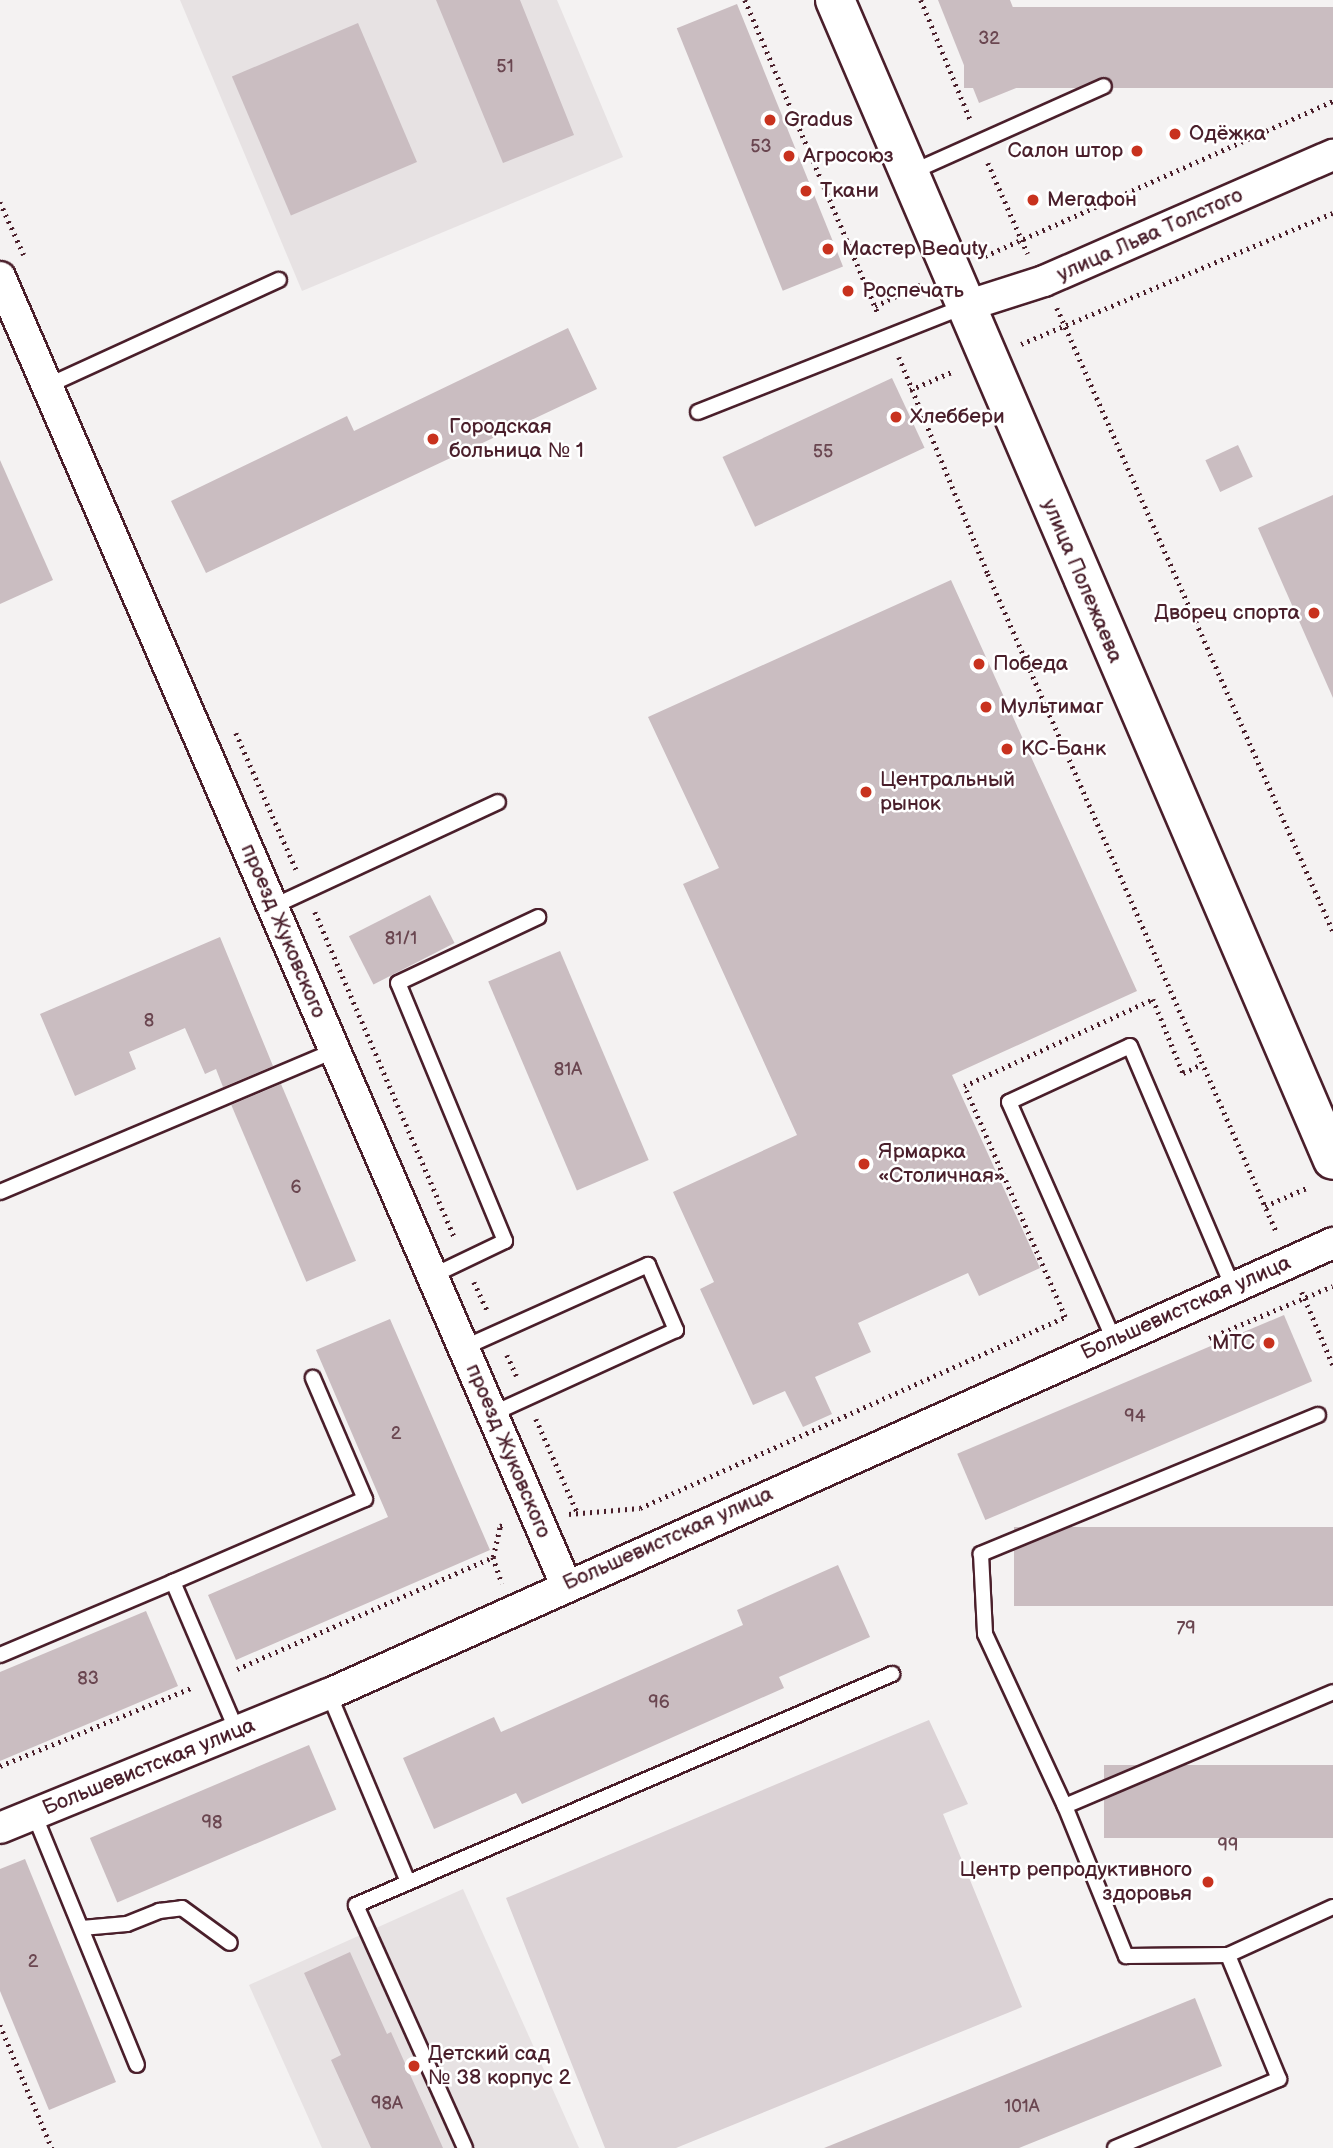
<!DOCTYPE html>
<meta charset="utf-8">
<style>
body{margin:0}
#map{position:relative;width:1333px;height:2148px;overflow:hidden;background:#f4f2f2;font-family:"Balsamiq Sans",sans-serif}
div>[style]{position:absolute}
.built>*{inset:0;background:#e7e2e3}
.green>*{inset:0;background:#dbd2d5}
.building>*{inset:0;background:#cabdc1;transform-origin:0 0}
.path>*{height:4.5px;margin-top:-2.25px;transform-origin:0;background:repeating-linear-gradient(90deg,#4a1f2b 0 2px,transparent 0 7px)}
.roads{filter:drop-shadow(2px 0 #4a1f2b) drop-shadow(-2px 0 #4a1f2b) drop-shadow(0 2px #4a1f2b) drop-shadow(0 -2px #4a1f2b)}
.lane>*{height:14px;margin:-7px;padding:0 7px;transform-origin:7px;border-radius:7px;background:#fff}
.street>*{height:30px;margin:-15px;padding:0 15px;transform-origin:15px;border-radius:15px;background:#fff}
.primary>*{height:38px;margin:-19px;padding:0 19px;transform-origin:19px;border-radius:19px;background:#fff}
.dots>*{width:19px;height:19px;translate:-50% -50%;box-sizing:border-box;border:4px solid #fff;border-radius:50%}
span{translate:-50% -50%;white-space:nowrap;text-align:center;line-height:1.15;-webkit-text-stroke:5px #fff;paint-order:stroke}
.number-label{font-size:18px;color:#6a4650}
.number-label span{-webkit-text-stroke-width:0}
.poi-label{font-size:21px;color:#4a1f2b}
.left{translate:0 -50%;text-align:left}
.right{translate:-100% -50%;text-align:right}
.street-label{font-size:21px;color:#4a1f2b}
</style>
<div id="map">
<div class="built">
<i style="clip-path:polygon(180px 0,557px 0,623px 157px,302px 291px)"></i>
<i style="clip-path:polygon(463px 1889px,579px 2148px,322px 2148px,249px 1985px)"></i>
</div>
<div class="green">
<i style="clip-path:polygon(929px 1720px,968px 1804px,943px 1814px,1022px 2007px,676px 2148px,605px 2148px,506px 1898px)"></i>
</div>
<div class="building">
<i style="clip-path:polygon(436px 0,520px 0,574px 135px,503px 163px)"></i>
<i style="clip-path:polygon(938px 0,1010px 0,1041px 78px,979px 103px)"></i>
<i style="left:737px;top:4px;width:283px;height:65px;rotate:68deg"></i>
<i style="left:1333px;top:7px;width:81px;height:369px;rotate:90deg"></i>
<i style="left:358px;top:23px;width:151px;height:137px;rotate:67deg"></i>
<i style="clip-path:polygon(568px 328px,597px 389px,206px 573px,171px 501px,347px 416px,354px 431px)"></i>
<i style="left:892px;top:378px;width:77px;height:187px;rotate:65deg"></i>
<i style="left:1238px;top:445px;width:35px;height:36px;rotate:65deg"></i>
<i style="clip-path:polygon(0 460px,53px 580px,0 604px)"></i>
<i style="clip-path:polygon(1333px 495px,1333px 698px,1258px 528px)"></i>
<i style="clip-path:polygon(951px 580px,1137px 991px,952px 1075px,1040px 1268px,979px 1296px,968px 1273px,858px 1323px,871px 1352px,815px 1377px,832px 1414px,803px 1427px,785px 1391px,753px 1405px,700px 1289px,714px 1282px,673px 1192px,797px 1135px,683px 884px,719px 868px,648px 717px)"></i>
<i style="left:430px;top:895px;width:54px;height:91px;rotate:63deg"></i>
<i style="clip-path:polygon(220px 937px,273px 1066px,223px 1087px,216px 1069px,205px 1074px,185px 1028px,129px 1052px,136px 1069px,75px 1096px,40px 1014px)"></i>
<i style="left:560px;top:951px;width:227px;height:78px;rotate:67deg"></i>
<i style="left:281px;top:1084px;width:192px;height:54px;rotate:67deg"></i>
<i style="left:1284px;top:1315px;width:72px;height:355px;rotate:67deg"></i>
<i style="clip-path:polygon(390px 1319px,490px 1550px,236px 1660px,208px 1595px,388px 1517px,316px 1350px)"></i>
<i style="left:1333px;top:1527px;width:79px;height:319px;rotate:90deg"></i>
<i style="clip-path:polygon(838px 1565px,870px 1637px,779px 1677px,784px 1688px,522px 1804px,516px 1793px,434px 1829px,403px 1758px,494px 1717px,501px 1732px,743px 1625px,737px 1610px)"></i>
<i style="clip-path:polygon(146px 1611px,178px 1686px,0 1761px,0 1672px)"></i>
<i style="left:309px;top:1745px;width:70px;height:238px;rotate:67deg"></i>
<i style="left:1333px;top:1765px;width:73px;height:229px;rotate:90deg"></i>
<i style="clip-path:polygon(25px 1859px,116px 2082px,49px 2110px,0 1991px,0 1869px)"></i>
<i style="clip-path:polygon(350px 1952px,387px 2034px,391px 2032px,443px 2148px,371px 2148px,331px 2060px,341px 2055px,304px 1973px)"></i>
<i style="clip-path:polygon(1195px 1998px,1222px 2066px,1019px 2148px,824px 2148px)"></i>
</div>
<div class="path">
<i style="left:745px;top:0;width:342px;rotate:67deg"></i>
<i style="left:921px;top:0;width:129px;rotate:67.6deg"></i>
<i style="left:988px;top:163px;width:99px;rotate:66.3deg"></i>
<i style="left:0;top:202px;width:58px;rotate:65.6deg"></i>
<i style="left:985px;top:256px;width:381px;rotate:-24deg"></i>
<i style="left:875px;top:306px;width:50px;rotate:-25deg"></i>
<i style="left:1057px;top:308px;width:681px;rotate:66.11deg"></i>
<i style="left:1021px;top:344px;width:338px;rotate:-22.8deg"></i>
<i style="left:899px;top:357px;width:235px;rotate:67.7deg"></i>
<i style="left:988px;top:574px;width:720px;rotate:66.32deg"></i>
<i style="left:910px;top:390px;width:48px;rotate:-23.4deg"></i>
<i style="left:236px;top:733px;width:149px;rotate:66.2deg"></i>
<i style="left:315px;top:912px;width:356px;rotate:66.8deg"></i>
<i style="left:1265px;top:1206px;width:48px;rotate:-23.4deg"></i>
<i style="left:474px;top:1282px;width:33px;rotate:65deg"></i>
<i style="left:1302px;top:1292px;width:79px;rotate:67deg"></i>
<i style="left:1209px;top:1338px;width:134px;rotate:-22.8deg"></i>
<i style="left:507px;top:1355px;width:23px;rotate:65deg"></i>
<i style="left:536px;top:1419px;width:104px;rotate:66.1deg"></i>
<i style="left:569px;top:1514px;width:71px;rotate:-4.8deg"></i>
<i style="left:640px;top:1508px;width:466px;rotate:-24.2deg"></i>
<i style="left:1065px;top:1317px;width:252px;rotate:-113.6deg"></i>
<i style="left:964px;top:1086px;width:208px;rotate:-24.7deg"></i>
<i style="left:1153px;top:999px;width:80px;rotate:67.9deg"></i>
<i style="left:1183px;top:1073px;width:21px;rotate:-25deg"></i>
<i style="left:493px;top:1557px;width:28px;rotate:71deg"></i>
<i style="left:237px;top:1669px;width:279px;rotate:-23.6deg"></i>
<i style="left:493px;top:1557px;width:32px;rotate:-77deg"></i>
<i style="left:500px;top:1526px;width:6px;rotate:-18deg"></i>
<i style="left:0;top:1766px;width:209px;rotate:-22.2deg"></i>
<i style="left:0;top:2025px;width:134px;rotate:67.1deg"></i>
</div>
<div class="roads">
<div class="lane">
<i style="left:912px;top:172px;width:210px;rotate:-24.1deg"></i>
<i style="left:47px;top:386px;width:255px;rotate:-24.6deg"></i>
<i style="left:698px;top:412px;width:285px;rotate:-21.6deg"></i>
<i style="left:272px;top:907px;width:249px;rotate:-24.9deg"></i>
<i style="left:0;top:1192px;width:363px;rotate:-22.9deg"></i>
<i style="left:432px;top:1276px;width:81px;rotate:-25.6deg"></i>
<i style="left:505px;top:1241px;width:279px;rotate:-112.5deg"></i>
<i style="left:398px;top:983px;width:155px;rotate:-25.2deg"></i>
<i style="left:1114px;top:1340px;width:260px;rotate:-113.8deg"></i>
<i style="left:1009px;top:1102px;width:133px;rotate:-24.8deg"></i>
<i style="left:1130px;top:1046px;width:262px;rotate:66.9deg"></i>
<i style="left:463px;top:1348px;width:203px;rotate:-24.2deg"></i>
<i style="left:648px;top:1265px;width:71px;rotate:66.7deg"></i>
<i style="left:676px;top:1330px;width:202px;rotate:155.5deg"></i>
<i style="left:1318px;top:1415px;width:365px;rotate:157.6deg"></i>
<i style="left:981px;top:1554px;width:80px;rotate:87.1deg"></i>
<i style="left:985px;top:1634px;width:190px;rotate:65.1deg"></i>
<i style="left:1065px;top:1806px;width:162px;rotate:67.9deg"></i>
<i style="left:1126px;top:1956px;width:102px;rotate:-0.6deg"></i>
<i style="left:1228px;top:1955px;width:115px;rotate:-24.6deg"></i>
<i style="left:173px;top:1582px;width:209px;rotate:-23.4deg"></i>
<i style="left:365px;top:1499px;width:132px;rotate:-113.3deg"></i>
<i style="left:0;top:1655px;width:188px;rotate:-22.9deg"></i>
<i style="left:173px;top:1582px;width:162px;rotate:66.8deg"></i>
<i style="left:329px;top:1694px;width:204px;rotate:67.2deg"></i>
<i style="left:1065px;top:1806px;width:291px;rotate:-23deg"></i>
<i style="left:34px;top:1814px;width:271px;rotate:67.7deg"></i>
<i style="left:82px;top:1928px;width:45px;rotate:-5.1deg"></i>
<i style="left:127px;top:1924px;width:35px;rotate:-22deg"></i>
<i style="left:159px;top:1911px;width:23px;rotate:-7deg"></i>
<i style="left:182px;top:1908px;width:59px;rotate:36.1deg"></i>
<i style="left:465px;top:2148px;width:266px;rotate:-114.2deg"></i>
<i style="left:356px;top:1905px;width:584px;rotate:-23.31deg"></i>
<i style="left:1115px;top:2148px;width:178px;rotate:-22.8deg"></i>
<i style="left:1279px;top:2079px;width:134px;rotate:-112.4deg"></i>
</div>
<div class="street">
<i style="left:0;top:277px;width:1425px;rotate:66.6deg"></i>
<i style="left:963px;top:307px;width:85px;rotate:-17.8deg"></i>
<i style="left:1044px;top:281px;width:315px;rotate:-23.6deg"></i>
<i style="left:0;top:1828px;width:355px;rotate:-22.2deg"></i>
<i style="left:329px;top:1694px;width:1101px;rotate:-24.19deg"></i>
</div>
<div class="primary">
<i style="left:835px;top:0;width:1262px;rotate:66.77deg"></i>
</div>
</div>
<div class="dots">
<i style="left:770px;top:120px;background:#c8321e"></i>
<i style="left:1175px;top:134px;background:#c8321e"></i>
<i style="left:1137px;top:151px;background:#c8321e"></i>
<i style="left:789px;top:156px;background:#c8321e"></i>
<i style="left:806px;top:191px;background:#c8321e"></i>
<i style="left:1033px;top:200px;background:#c8321e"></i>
<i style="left:828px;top:249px;background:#c8321e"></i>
<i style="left:848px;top:291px;background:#c8321e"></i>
<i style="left:896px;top:417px;background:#c8321e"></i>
<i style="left:433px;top:439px;background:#c8321e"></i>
<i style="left:1314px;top:613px;background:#c8321e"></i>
<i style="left:979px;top:664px;background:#c8321e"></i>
<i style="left:986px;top:707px;background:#c8321e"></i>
<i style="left:1007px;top:749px;background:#c8321e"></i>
<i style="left:866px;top:792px;background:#c8321e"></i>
<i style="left:864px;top:1164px;background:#c8321e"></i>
<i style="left:1269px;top:1343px;background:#c8321e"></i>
<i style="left:1208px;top:1882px;background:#c8321e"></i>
<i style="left:414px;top:2066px;background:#c8321e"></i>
</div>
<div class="number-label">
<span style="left:989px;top:39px">32</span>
<span style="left:505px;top:67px">51</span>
<span style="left:761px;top:147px">53</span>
<span style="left:823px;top:452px">55</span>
<span style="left:401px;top:939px">81/1</span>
<span style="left:149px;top:1021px">8</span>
<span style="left:568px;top:1070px">81А</span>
<span style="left:296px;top:1188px">6</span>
<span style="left:1135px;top:1417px">94</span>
<span style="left:396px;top:1434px">2</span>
<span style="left:1186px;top:1629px">79</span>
<span style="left:88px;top:1679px">83</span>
<span style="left:659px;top:1703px">96</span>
<span style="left:212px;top:1823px">98</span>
<span style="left:1228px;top:1846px">99</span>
<span style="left:33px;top:1962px">2</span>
<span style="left:387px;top:2104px">98А</span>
<span style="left:1022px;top:2107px">101А</span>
</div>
<div class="poi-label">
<span class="left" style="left:784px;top:120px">Gradus</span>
<span class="left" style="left:1189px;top:134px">Одёжка</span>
<span class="right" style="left:1123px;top:151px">Салон штор</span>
<span class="left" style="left:803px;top:156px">Агросоюз</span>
<span class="left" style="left:820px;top:191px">Ткани</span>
<span class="left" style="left:1047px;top:200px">Мегафон</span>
<span class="left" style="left:842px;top:249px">Мастер Beauty</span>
<span class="left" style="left:862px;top:291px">Роспечать</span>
<span class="left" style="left:910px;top:417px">Хлеббери</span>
<span class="left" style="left:449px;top:439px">Городская<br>больница № 1</span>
<span class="right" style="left:1300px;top:613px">Дворец cпорта</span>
<span class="left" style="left:993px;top:664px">Победа</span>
<span class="left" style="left:1000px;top:707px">Мультимаг</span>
<span class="left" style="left:1021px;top:749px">КС-Банк</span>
<span class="left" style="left:880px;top:792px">Центральный<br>рынок</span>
<span class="left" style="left:878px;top:1164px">Ярмарка<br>«Столичная»</span>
<span class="right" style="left:1255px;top:1343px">МТС</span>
<span class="right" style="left:1192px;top:1882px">Центр репродуктивного<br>здоровья</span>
<span class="left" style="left:428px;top:2066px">Детский сад<br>№ 38 корпус 2</span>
</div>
<div class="street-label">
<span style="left:1150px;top:235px;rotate:-24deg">улица Льва Толстого</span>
<span style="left:1082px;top:581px;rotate:67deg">улица Полежаева</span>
<span style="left:283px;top:931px;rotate:67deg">проезд Жуковского</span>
<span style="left:1186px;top:1308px;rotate:-24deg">Большевистская улица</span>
<span style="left:508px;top:1451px;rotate:67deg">проезд Жуковского</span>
<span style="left:668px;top:1539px;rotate:-24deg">Большевистская улица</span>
<span style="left:149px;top:1767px;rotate:-22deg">Большевистская улица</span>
</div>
</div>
